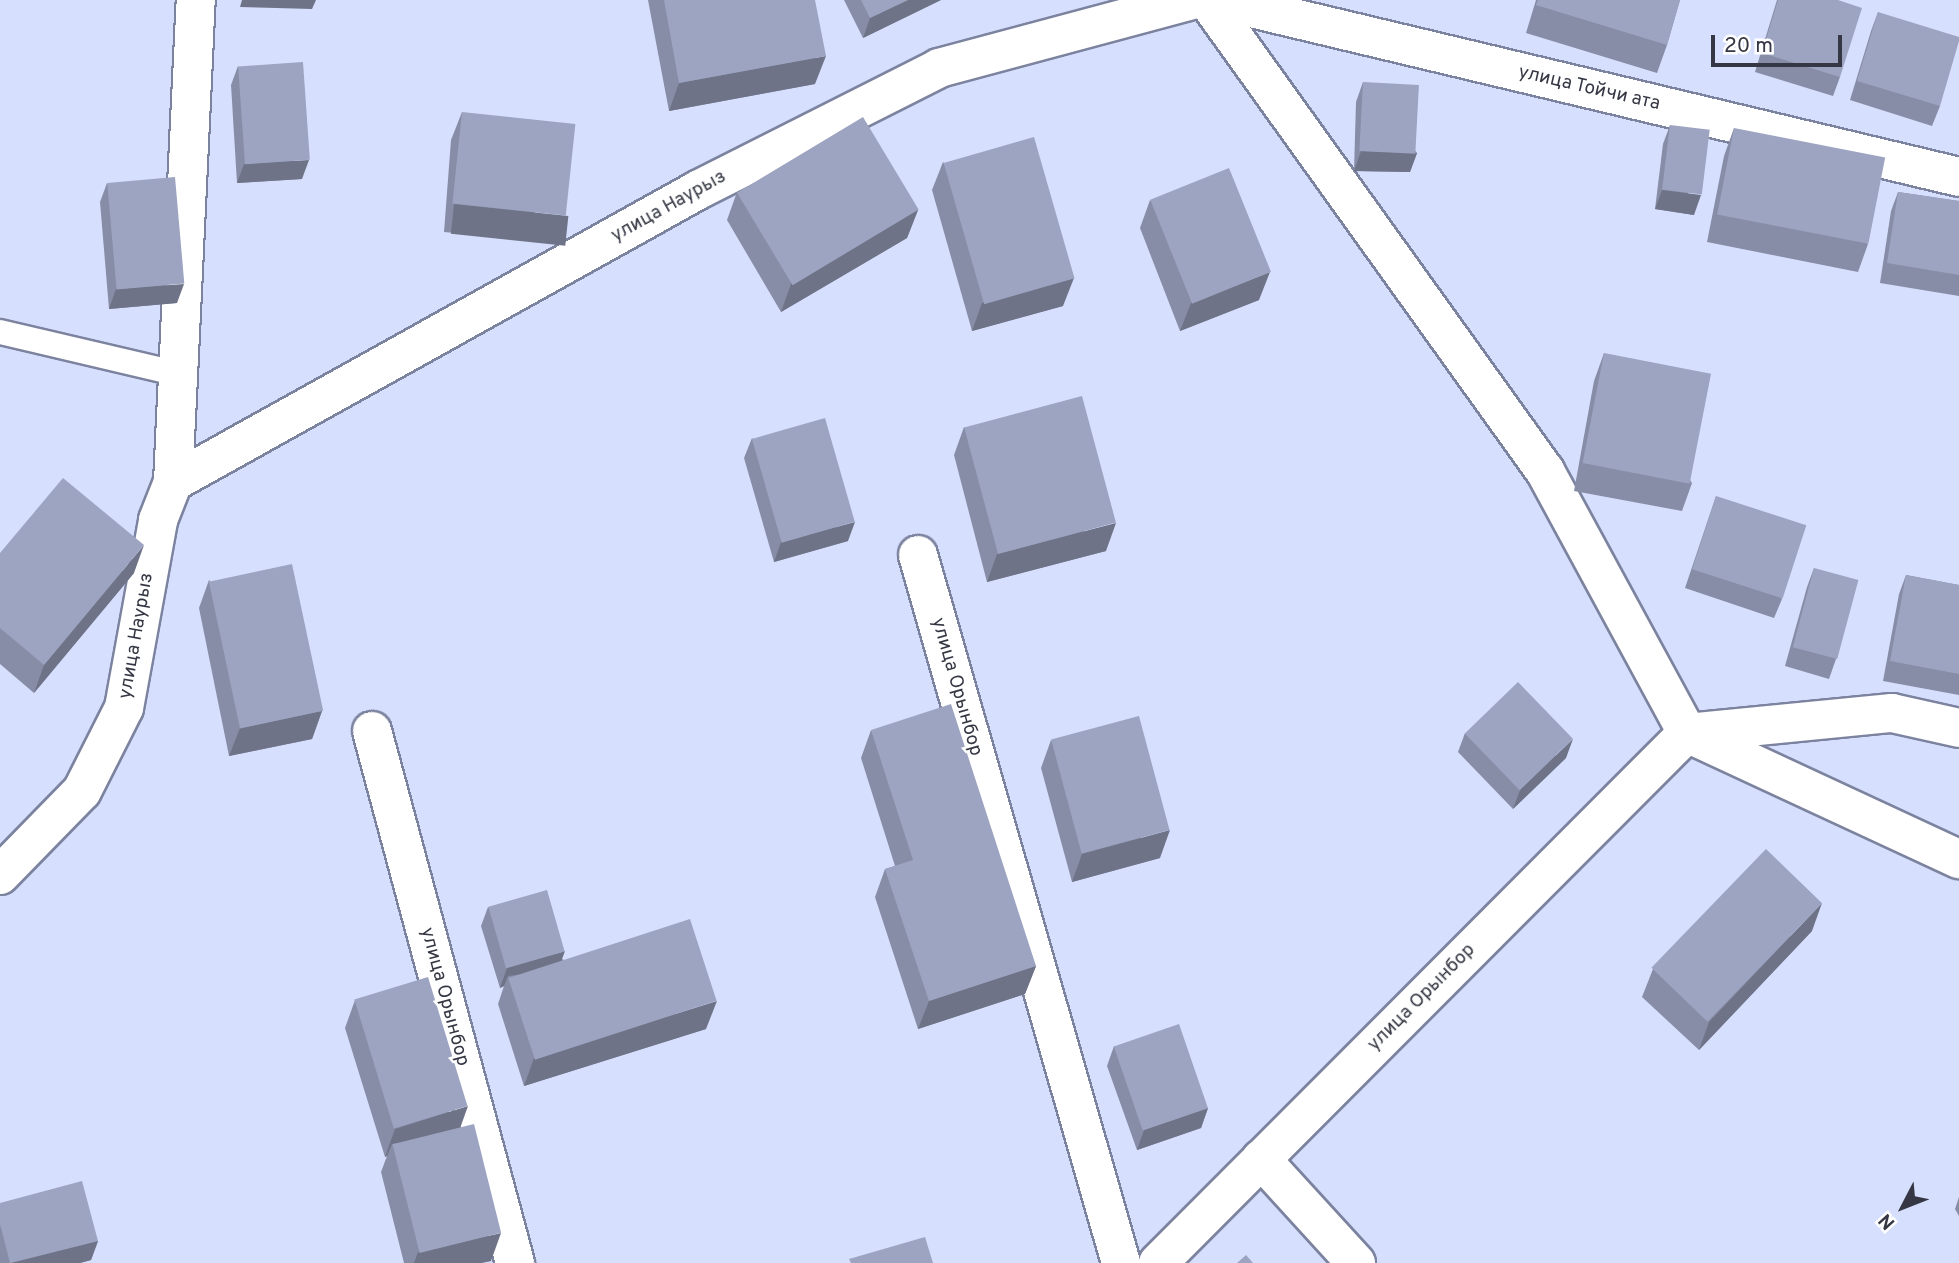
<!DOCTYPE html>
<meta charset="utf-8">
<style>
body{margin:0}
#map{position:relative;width:1959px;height:1263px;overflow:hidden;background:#d7dffe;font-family:Overpass,sans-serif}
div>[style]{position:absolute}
.roads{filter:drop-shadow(2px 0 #7c839f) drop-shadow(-2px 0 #7c839f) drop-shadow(0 2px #7c839f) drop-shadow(0 -2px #7c839f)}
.service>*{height:24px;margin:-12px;padding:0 12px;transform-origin:12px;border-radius:12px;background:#fff}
.minor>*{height:38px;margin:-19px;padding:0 19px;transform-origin:19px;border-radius:19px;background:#fff}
.wall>*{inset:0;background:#878da6}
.shaded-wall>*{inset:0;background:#6e7387;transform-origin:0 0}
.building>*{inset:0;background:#9da4c1;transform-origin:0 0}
span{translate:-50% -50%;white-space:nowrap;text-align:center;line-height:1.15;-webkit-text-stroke:5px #fff;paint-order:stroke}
.street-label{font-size:19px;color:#353844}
.north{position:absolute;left:1868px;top:1172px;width:70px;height:70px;-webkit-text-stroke:5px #fff;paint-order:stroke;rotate:228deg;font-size:19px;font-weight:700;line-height:28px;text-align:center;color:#353844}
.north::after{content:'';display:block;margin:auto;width:24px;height:32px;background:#353844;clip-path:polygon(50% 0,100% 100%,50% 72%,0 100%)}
.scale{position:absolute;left:1711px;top:35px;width:131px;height:32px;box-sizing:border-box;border:4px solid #353844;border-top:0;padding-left:9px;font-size:21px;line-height:24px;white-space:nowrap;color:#353844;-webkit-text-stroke:5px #fff;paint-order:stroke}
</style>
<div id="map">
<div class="roads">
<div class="service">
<i style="left:0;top:332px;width:184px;rotate:13.2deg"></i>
</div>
<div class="minor">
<i style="left:1207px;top:0;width:580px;rotate:54.34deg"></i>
<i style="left:1545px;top:471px;width:298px;rotate:61.5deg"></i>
<i style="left:1687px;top:733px;width:300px;rotate:24.9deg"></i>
<i style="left:1218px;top:0;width:762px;rotate:13.43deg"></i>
<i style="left:173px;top:482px;width:601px;rotate:-29.08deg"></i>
<i style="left:698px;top:190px;width:270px;rotate:-26.8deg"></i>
<i style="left:939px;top:68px;width:263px;rotate:-15deg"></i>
<i style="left:918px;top:555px;width:737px;rotate:74deg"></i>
<i style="left:372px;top:731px;width:551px;rotate:74.95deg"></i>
<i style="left:0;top:875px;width:117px;rotate:-45.7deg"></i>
<i style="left:82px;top:791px;width:93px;rotate:-63.2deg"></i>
<i style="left:124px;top:708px;width:191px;rotate:-79.7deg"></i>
<i style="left:158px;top:520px;width:41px;rotate:-68.5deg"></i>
<i style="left:173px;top:482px;width:483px;rotate:-87.3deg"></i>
<i style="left:1261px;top:1159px;width:141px;rotate:47.6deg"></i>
<i style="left:1158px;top:1263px;width:749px;rotate:-45.05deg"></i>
<i style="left:1687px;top:733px;width:206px;rotate:-5.6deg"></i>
<i style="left:1892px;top:713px;width:69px;rotate:12.6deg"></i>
</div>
</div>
<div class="wall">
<i style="clip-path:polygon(648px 0,815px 0,815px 84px,669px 111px)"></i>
<i style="clip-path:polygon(844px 0,941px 0,863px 38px)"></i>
<i style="clip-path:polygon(1536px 0,1680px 0,1667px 45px,1657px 73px,1526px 33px)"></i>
<i style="clip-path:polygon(1777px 0,1838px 0,1840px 77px,1833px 96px,1755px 72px)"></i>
<i style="clip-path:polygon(1878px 12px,1940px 106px,1932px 126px,1850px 100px,1871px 31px)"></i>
<i style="clip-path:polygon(238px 66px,302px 179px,237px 183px,231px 85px)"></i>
<i style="clip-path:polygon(1363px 82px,1417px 153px,1410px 172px,1354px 171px,1356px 102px)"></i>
<i style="clip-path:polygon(462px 112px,557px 243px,444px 232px,451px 140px)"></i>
<i style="clip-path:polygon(1670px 125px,1694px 215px,1655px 209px,1663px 144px)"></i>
<i style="clip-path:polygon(1734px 128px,1868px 244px,1858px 272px,1707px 242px,1724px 156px)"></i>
<i style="clip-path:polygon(943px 162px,1063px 306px,972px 331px,932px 190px)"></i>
<i style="clip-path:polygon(107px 183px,177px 303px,109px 309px,100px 202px)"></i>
<i style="clip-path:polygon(737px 192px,918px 210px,907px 238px,781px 312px,727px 220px)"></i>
<i style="clip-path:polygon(1898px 192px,1959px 201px,1959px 296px,1880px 283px,1891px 211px)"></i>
<i style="clip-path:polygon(1150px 200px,1259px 300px,1180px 331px,1140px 228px)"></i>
<i style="clip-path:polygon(1604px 353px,1692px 483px,1682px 511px,1574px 491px,1594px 381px)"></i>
<i style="clip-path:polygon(964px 427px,1106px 551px,987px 582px,954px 455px)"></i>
<i style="clip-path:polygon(752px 438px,848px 541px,774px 562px,744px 458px)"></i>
<i style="clip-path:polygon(1716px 496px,1782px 599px,1774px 618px,1685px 588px)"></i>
<i style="clip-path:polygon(0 553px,134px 573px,34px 693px,0 664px)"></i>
<i style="clip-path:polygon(1814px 568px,1836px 659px,1829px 679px,1785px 666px,1807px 587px)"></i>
<i style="clip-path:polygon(1906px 575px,1959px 585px,1959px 695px,1883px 681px,1899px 594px)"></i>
<i style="clip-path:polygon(209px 580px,322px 711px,312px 739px,229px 756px,199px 608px)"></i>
<i style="clip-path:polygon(871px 730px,1036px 966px,1025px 994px,918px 1029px,875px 897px,885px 869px,895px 866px,861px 758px)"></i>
<i style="clip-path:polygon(1465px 733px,1566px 758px,1513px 809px,1458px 752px)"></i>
<i style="clip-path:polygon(1051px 740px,1160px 858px,1072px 882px,1041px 768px)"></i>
<i style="clip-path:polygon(488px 907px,562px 959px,706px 1029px,524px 1086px,498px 1004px,504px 986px,500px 988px,481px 926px)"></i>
<i style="clip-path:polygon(1812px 931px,1699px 1050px,1642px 997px,1653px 969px)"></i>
<i style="clip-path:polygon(355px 1000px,461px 1127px,491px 1261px,481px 1263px,404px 1263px,381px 1172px,387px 1156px,385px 1157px,345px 1028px)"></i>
<i style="clip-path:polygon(1114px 1046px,1208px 1108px,1201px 1128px,1137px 1150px,1107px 1066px)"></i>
<i style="clip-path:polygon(1959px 1197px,1959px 1216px,1955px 1209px)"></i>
<i style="clip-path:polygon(0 1203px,98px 1241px,91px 1260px,80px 1263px,0 1263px)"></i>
</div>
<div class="shaded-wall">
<i style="clip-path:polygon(242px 0,316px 0,312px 9px,240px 7px)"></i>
<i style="clip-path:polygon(908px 0,941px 0,863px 38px,870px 18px)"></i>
<i style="clip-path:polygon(826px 56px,815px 84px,669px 111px,679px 83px)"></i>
<i style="clip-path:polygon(1361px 151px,1417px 153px,1410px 172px,1354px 171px)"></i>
<i style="clip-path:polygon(309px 160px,302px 179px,237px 183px,244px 164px)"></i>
<i style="clip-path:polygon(1662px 190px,1701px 195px,1694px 215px,1655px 209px)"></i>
<i style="left:454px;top:204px;width:115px;height:30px;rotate:6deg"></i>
<i style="clip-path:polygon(918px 210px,907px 238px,781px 312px,791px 284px)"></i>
<i style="clip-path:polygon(1270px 272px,1259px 300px,1180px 331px,1191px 303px)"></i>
<i style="clip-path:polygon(1074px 278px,1063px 306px,972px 331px,982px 303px)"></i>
<i style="clip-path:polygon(184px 284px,177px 303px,109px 309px,116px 289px)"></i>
<i style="clip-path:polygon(855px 522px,848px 541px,774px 562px,781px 542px)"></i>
<i style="clip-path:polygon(1116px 523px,1106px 551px,987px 582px,997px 554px)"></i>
<i style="clip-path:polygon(144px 545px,134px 573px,34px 693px,44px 665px)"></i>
<i style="clip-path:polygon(322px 711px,312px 739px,229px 756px,240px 728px)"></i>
<i style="clip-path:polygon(1573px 739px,1566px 758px,1513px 809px,1520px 790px)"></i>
<i style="clip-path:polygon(1170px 830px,1160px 858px,1072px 882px,1082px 854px)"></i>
<i style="clip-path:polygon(1822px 903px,1812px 931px,1699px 1050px,1709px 1022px)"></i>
<i style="clip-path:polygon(565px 951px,558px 970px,508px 976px,504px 986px,500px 988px,507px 968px)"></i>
<i style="clip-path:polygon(1036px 966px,1025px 994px,918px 1029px,929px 1001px)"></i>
<i style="clip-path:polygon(717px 1001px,706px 1029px,524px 1086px,534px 1058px)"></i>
<i style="clip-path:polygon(468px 1106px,458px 1134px,392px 1144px,387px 1156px,385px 1157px,395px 1129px)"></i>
<i style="clip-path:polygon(1208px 1108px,1201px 1128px,1137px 1150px,1144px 1130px)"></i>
<i style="clip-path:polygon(501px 1233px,491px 1261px,481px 1263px,414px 1263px,418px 1252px)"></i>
<i style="clip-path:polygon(98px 1241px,91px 1260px,80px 1263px,11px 1263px)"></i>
</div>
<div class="building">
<i style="clip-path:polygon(664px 0,815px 0,826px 56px,679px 83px)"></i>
<i style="clip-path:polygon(861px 0,908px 0,870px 18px)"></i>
<i style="clip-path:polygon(1538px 0,1680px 0,1667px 45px,1536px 5px)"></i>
<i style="clip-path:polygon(1778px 0,1838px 0,1862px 8px,1840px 77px,1762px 53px)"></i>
<i style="clip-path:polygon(1878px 12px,1959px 37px,1959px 41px,1940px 106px,1857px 81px)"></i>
<i style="left:303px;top:62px;width:98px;height:65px;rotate:86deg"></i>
<i style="left:1363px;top:82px;width:56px;height:69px;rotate:3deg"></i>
<i style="left:462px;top:112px;width:114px;height:92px;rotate:6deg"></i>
<i style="left:863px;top:117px;width:108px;height:147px;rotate:59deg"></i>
<i style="left:1670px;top:125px;width:40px;height:65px;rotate:7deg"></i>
<i style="left:1734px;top:128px;width:154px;height:88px;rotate:11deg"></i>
<i style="left:1034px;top:137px;width:147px;height:94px;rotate:74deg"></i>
<i style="left:1229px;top:168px;width:112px;height:85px;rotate:68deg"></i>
<i style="left:175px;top:177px;width:107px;height:68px;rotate:85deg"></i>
<i style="clip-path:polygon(1898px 192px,1959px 201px,1959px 275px,1887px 263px)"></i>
<i style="left:1604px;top:353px;width:109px;height:112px;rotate:11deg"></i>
<i style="left:1082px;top:396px;width:131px;height:122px;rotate:75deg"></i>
<i style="left:825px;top:418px;width:108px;height:76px;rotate:74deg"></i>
<i style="clip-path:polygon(63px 478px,144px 545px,44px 665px,0 628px,0 553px)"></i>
<i style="left:1716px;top:496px;width:95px;height:77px;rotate:18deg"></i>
<i style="left:292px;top:564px;width:150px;height:85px;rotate:78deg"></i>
<i style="left:1814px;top:568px;width:46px;height:82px;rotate:15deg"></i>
<i style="clip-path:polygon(1906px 575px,1959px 585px,1959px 674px,1890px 661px)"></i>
<i style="left:1518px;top:682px;width:79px;height:74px;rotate:46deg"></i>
<i style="clip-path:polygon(951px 704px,1036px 966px,929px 1001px,885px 869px,913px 860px,871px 730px)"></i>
<i style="left:1139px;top:716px;width:118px;height:91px;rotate:75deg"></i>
<i style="left:1766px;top:849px;width:78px;height:165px;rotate:44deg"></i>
<i style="left:547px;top:890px;width:64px;height:61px;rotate:74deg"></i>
<i style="left:690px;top:919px;width:86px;height:191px;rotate:72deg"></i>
<i style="left:428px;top:977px;width:135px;height:77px;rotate:73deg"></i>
<i style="left:1179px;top:1024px;width:89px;height:69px;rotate:71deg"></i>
<i style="left:474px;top:1124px;width:112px;height:84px;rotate:76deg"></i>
<i style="clip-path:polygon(82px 1181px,98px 1241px,10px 1263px,0 1224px,0 1203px)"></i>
<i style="clip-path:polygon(925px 1237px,933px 1263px,851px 1263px,849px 1259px)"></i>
<i style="clip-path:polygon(1246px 1255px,1253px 1263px,1237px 1263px)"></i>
</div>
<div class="street-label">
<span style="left:1589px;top:89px;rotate:13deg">улица Тойчи ата</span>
<span style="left:669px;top:207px;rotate:-29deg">улица Наурыз</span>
<span style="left:137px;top:636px;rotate:-80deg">улица Наурыз</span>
<span style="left:956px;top:687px;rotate:74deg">улица Орынбор</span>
<span style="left:444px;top:997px;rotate:75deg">улица Орынбор</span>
<span style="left:1422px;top:998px;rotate:-45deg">улица Орынбор</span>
</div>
<div class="north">N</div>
<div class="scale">20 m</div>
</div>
